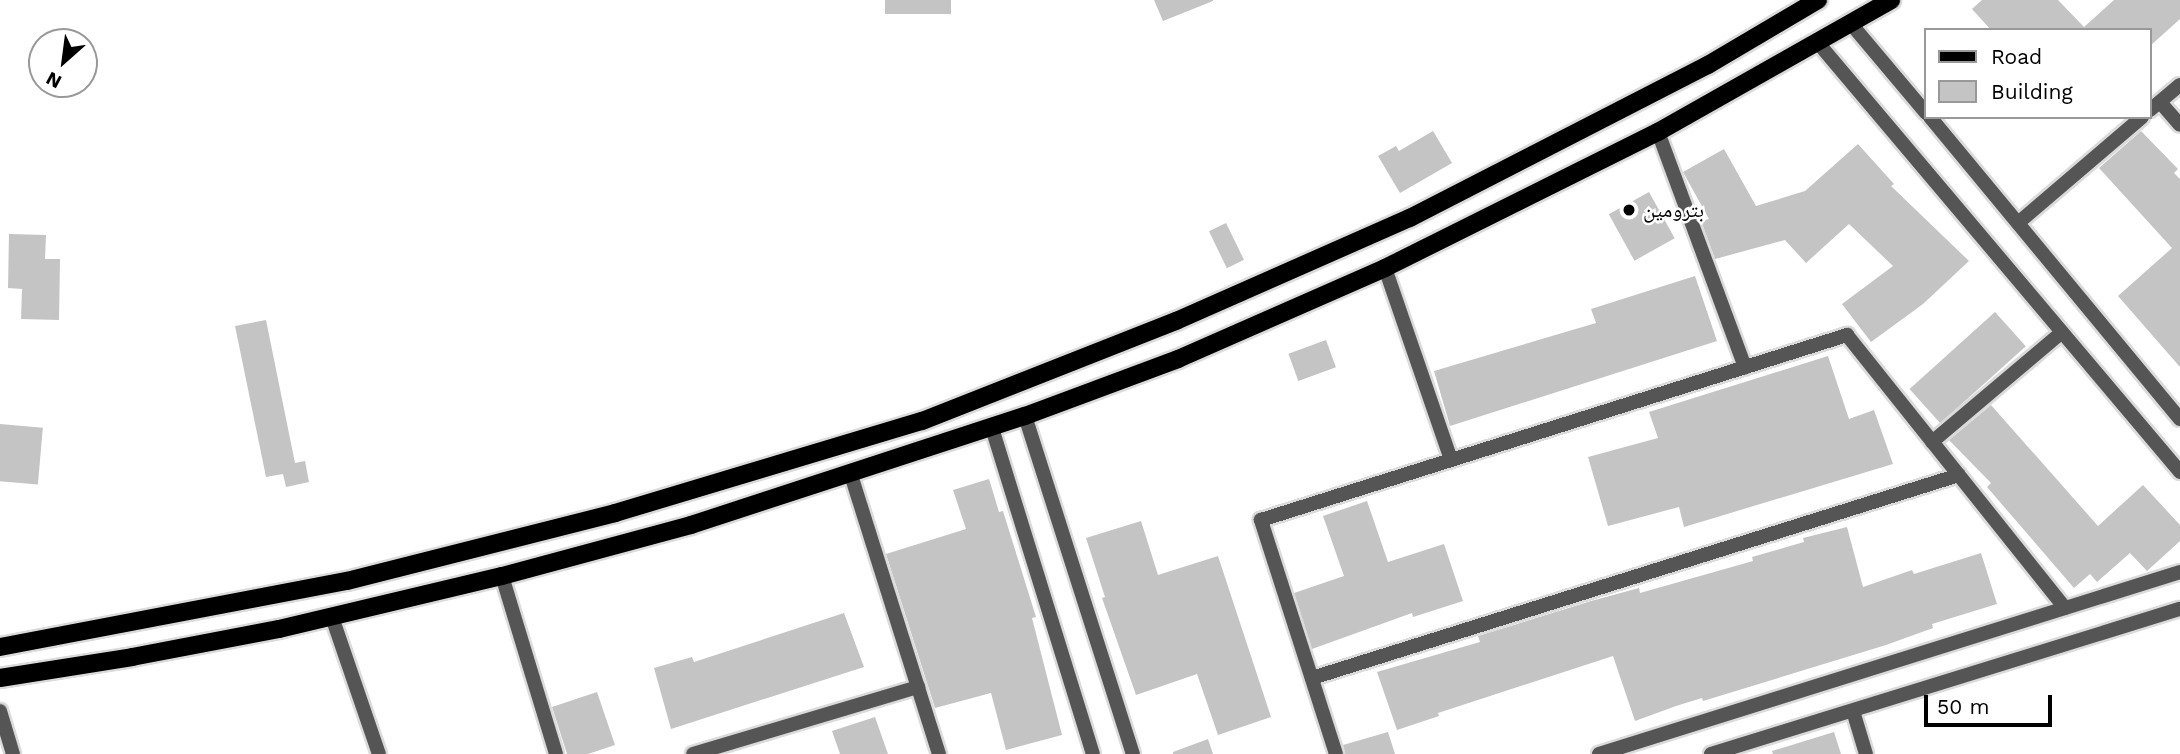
<!DOCTYPE html>
<meta charset="utf-8">
<style>
body{margin:0}
#map{position:relative;width:2180px;height:754px;overflow:hidden;background:#fff;font-family:"Work Sans","Noto Naskh Arabic",sans-serif}
div>[style]{position:absolute}
.building>*{inset:0;background:#c4c4c4;transform-origin:0 0}
.roads{filter:drop-shadow(2px 0 #dbdbdb) drop-shadow(-2px 0 #dbdbdb) drop-shadow(0 2px #dbdbdb) drop-shadow(0 -2px #dbdbdb)}
.minor>*{height:14px;margin:-7px;padding:0 7px;transform-origin:7px;border-radius:7px;background:#555}
.primary>*{height:18px;margin:-9px;padding:0 9px;transform-origin:9px;border-radius:9px;background:#000}
.dots>*{width:19px;height:19px;translate:-50% -50%;box-sizing:border-box;border:4px solid #fff;border-radius:50%}
span{translate:-50% -50%;white-space:nowrap;text-align:center;line-height:1.15;-webkit-text-stroke:5px #fff;paint-order:stroke}
.poi-label{font-size:21px;color:#000}
.left{translate:0 -50%;text-align:left}
.legend{position:absolute;left:1924px;top:28px;width:228px;height:91px;box-sizing:border-box;background:#fff;border:2px solid #999;margin:0;padding:9px 12px;list-style:none;font-size:21px;color:#000}
.legend li{display:flex;align-items:center;gap:14px;height:35px}
.legend b{width:35px;border:2px solid #999}
.north{position:absolute;left:28px;top:28px;width:70px;height:70px;box-sizing:border-box;background:#fff;border:2px solid #999;border-radius:50%;rotate:208deg;font-size:19px;font-weight:700;line-height:28px;text-align:center;color:#000}
.north::after{content:'';display:block;margin:auto;width:24px;height:32px;background:#000;clip-path:polygon(50% 0,100% 100%,50% 72%,0 100%)}
.scale{position:absolute;left:1924px;top:695px;width:128px;height:32px;box-sizing:border-box;border:4px solid #000;border-top:0;padding-left:9px;font-size:21px;line-height:24px;white-space:nowrap;color:#000;-webkit-text-stroke:5px #fff;paint-order:stroke}
</style>
<div id="map">
<div class="building">
<i style="left:885px;top:0;width:66px;height:14px"></i>
<i style="clip-path:polygon(1154px 0,1213px 0,1213px 1px,1163px 21px)"></i>
<i style="clip-path:polygon(1982px 0,2058px 0,2084px 27px,2114px 0,2180px 0,2180px 19px,2150px 46px,2150px 30px,1991px 30px,1972px 9px)"></i>
<i style="clip-path:polygon(1433px 131px,1452px 163px,1400px 193px,1378px 156px,1396px 146px,1399px 151px)"></i>
<i style="clip-path:polygon(2141px 131px,2178px 169px,2174px 173px,2180px 179px,2180px 367px,2118px 296px,2172px 248px,2099px 168px)"></i>
<i style="clip-path:polygon(1858px 144px,1894px 184px,1891px 186px,1969px 261px,1923px 304px,1871px 342px,1842px 304px,1893px 266px,1849px 224px,1806px 263px,1785px 240px,1715px 259px,1701px 221px,1709px 219px,1683px 172px,1724px 149px,1756px 206px,1805px 191px)"></i>
<i style="left:1649px;top:192px;width:53px;height:46px;rotate:61deg"></i>
<i style="left:1226px;top:223px;width:41px;height:19px;rotate:64deg"></i>
<i style="clip-path:polygon(9px 234px,46px 235px,45px 259px,60px 259px,59px 320px,21px 319px,22px 289px,8px 288px)"></i>
<i style="clip-path:polygon(1695px 276px,1717px 341px,1450px 426px,1434px 371px,1596px 323px,1591px 309px)"></i>
<i style="left:1995px;top:312px;width:46px;height:115px;rotate:48deg"></i>
<i style="clip-path:polygon(266px 320px,295px 463px,305px 461px,309px 482px,286px 487px,283px 474px,266px 477px,235px 326px)"></i>
<i style="left:1326px;top:340px;width:29px;height:40px;rotate:70deg"></i>
<i style="clip-path:polygon(1828px 356px,1849px 419px,1874px 410px,1893px 464px,1684px 527px,1679px 507px,1608px 526px,1588px 457px,1658px 438px,1649px 412px)"></i>
<i style="clip-path:polygon(1991px 405px,2098px 526px,2143px 485px,2180px 525px,2180px 541px,2147px 571px,2130px 553px,2097px 582px,2090px 574px,2074px 588px,1987px 487px,1991px 483px,1949px 440px)"></i>
<i style="left:0;top:424px;width:43px;height:57px;rotate:5deg"></i>
<i style="clip-path:polygon(989px 479px,999px 512px,1003px 511px,1036px 617px,1032px 618px,1062px 735px,1006px 750px,991px 693px,935px 708px,886px 554px,966px 529px,953px 490px)"></i>
<i style="clip-path:polygon(1367px 501px,1388px 562px,1444px 544px,1463px 601px,1413px 617px,1412px 613px,1312px 649px,1294px 593px,1344px 576px,1323px 516px)"></i>
<i style="clip-path:polygon(1141px 521px,1158px 575px,1218px 556px,1271px 717px,1218px 735px,1197px 674px,1136px 695px,1102px 598px,1105px 597px,1086px 538px)"></i>
<i style="clip-path:polygon(1847px 527px,1863px 587px,1912px 570px,1914px 574px,1981px 553px,1997px 604px,1932px 624px,1933px 628px,1886px 645px,1703px 701px,1702px 698px,1676px 706px,1635px 721px,1613px 656px,1438px 713px,1439px 716px,1397px 730px,1377px 672px,1480px 642px,1478px 636px,1591px 601px,1639px 588px,1640px 593px,1753px 561px,1752px 557px,1804px 542px,1803px 538px)"></i>
<i style="clip-path:polygon(844px 613px,864px 667px,671px 729px,654px 668px,692px 657px,694px 662px)"></i>
<i style="clip-path:polygon(597px 692px,615px 745px,588px 754px,567px 754px,552px 707px)"></i>
<i style="clip-path:polygon(875px 717px,888px 754px,840px 754px,832px 731px)"></i>
<i style="clip-path:polygon(1388px 732px,1395px 754px,1345px 754px,1343px 745px)"></i>
<i style="clip-path:polygon(1834px 732px,1841px 754px,1773px 754px,1772px 751px)"></i>
<i style="clip-path:polygon(1208px 739px,1213px 754px,1173px 754px,1173px 752px)"></i>
</div>
<div class="roads">
<div class="minor">
<i style="left:1852px;top:25px;width:115px;rotate:49.9deg"></i>
<i style="left:1819px;top:44px;width:560px;rotate:49.85deg"></i>
<i style="left:2160px;top:102px;width:30px;rotate:49deg"></i>
<i style="left:2150px;top:110px;width:39px;rotate:-40deg"></i>
<i style="left:1930px;top:117px;width:392px;rotate:50.4deg"></i>
<i style="left:1658px;top:132px;width:251px;rotate:69.7deg"></i>
<i style="left:2018px;top:223px;width:163px;rotate:-40.5deg"></i>
<i style="left:1385px;top:268px;width:203px;rotate:71deg"></i>
<i style="left:1025px;top:416px;width:355px;rotate:72.3deg"></i>
<i style="left:992px;top:428px;width:341px;rotate:72.8deg"></i>
<i style="left:1932px;top:442px;width:170px;rotate:-40.2deg"></i>
<i style="left:851px;top:475px;width:293px;rotate:72.5deg"></i>
<i style="left:502px;top:576px;width:186px;rotate:73.1deg"></i>
<i style="left:332px;top:617px;width:145px;rotate:71.1deg"></i>
<i style="left:1312px;top:678px;width:678px;rotate:-17.42deg"></i>
<i style="left:0;top:711px;width:45px;rotate:73.2deg"></i>
<i style="left:1853px;top:711px;width:45px;rotate:73.2deg"></i>
<i style="left:693px;top:754px;width:235px;rotate:-16.6deg"></i>
<i style="left:1336px;top:754px;width:246px;rotate:-107.8deg"></i>
<i style="left:1261px;top:520px;width:615px;rotate:-17.52deg"></i>
<i style="left:1847px;top:335px;width:349px;rotate:51.4deg"></i>
<i style="left:1599px;top:754px;width:609px;rotate:-17.39deg"></i>
<i style="left:1711px;top:754px;width:491px;rotate:-17.2deg"></i>
</div>
<div class="primary">
<i style="left:0;top:647px;width:353px;rotate:-10.8deg"></i>
<i style="left:347px;top:581px;width:276px;rotate:-14.2deg"></i>
<i style="left:615px;top:513px;width:320px;rotate:-16.7deg"></i>
<i style="left:922px;top:421px;width:273px;rotate:-21.5deg"></i>
<i style="left:1176px;top:321px;width:256px;rotate:-23.8deg"></i>
<i style="left:1410px;top:218px;width:335px;rotate:-27.2deg"></i>
<i style="left:1708px;top:65px;width:128px;rotate:-30.6deg"></i>
<i style="left:0;top:678px;width:134px;rotate:-9deg"></i>
<i style="left:132px;top:657px;width:150px;rotate:-10.8deg"></i>
<i style="left:279px;top:629px;width:229px;rotate:-13.4deg"></i>
<i style="left:502px;top:576px;width:196px;rotate:-15.1deg"></i>
<i style="left:691px;top:525px;width:351px;rotate:-18.1deg"></i>
<i style="left:1025px;top:416px;width:163px;rotate:-20.4deg"></i>
<i style="left:1178px;top:359px;width:226px;rotate:-23.7deg"></i>
<i style="left:1385px;top:268px;width:305px;rotate:-26.5deg"></i>
<i style="left:1658px;top:132px;width:268px;rotate:-29.5deg"></i>
</div>
</div>
<div class="dots">
<i style="left:1629px;top:210px;background:#000"></i>
</div>
<div class="poi-label">
<span class="left" style="left:1643px;top:210px">بترومين</span>
</div>
<ul class="legend">
<li><b style="height:9px;background:#000"></b>Road</li>
<li><b style="height:19px;background:#c4c4c4"></b>Building</li>
</ul>
<div class="north">N</div>
<div class="scale">50 m</div>
</div>
